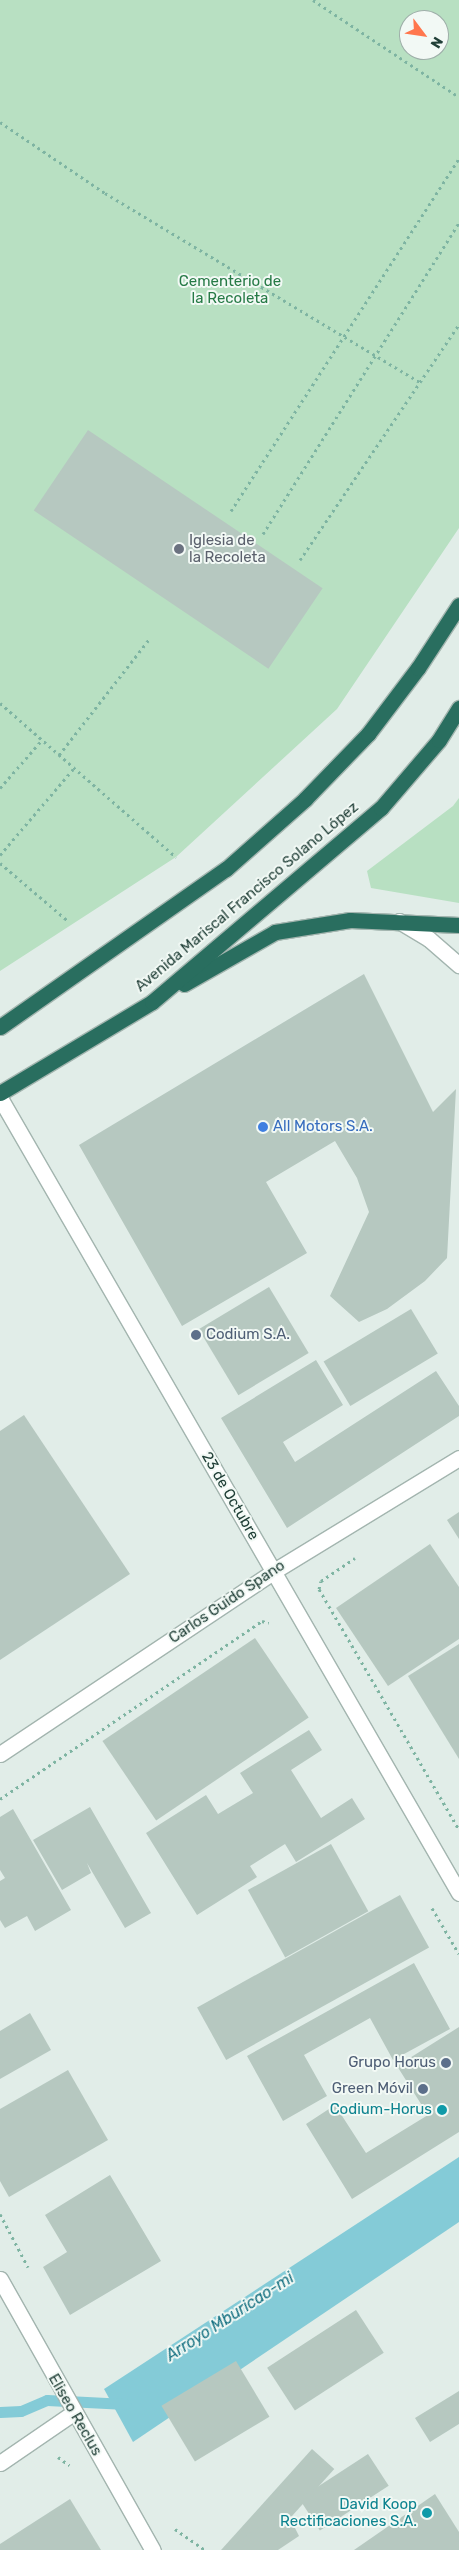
<!DOCTYPE html>
<meta charset="utf-8">
<style>
body{margin:0}
#map{position:relative;width:459px;height:2550px;overflow:hidden;background:#e1ede8;font-family:Rubik,sans-serif}
div>[style]{position:absolute}
.green>*{inset:0;background:#b8e0c2}
.water>*{inset:0;background:#84cbd7}
.stream>*{height:11px;margin:-5.5px;padding:0 5.5px;transform-origin:5.5px;border-radius:5.5px;background:#84cbd7}
.building>*{inset:0;background:#b6c8c0;transform-origin:0 0}
.path>*{height:3px;margin-top:-1.5px;transform-origin:0;background:repeating-linear-gradient(90deg,#7eb4a2 0 2.5px,transparent 0 6.5px)}
.roads{filter:drop-shadow(1px 0 #a3b5af) drop-shadow(-1px 0 #a3b5af) drop-shadow(0 1px #a3b5af) drop-shadow(0 -1px #a3b5af)}
.street>*{height:15px;margin:-7.5px;padding:0 7.5px;transform-origin:7.5px;border-radius:7.5px;background:#fff}
.secondary>*{height:15px;margin:-7.5px;padding:0 7.5px;transform-origin:7.5px;border-radius:7.5px;background:#fff}
.highway>*{height:15px;margin:-7.5px;padding:0 7.5px;transform-origin:7.5px;border-radius:7.5px;background:#296e5f}
.dots>*{width:14px;height:14px;translate:-50% -50%;box-sizing:border-box;border:2px solid #f2f9f5;border-radius:50%}
span{translate:-50% -50%;white-space:nowrap;text-align:center;line-height:1.15;-webkit-text-stroke:4px #f2f9f5;paint-order:stroke}
.park-label{font-size:15px;color:#267a46}
.worship-label{font-size:15px;color:#5b616d}
.left{translate:0 -50%;text-align:left}
.street-label{font-size:15px;color:#203f37}
.shop-label{font-size:15px;color:#366cbe}
.service-label{font-size:15px;color:#4e5e75}
.right{translate:-100% -50%;text-align:right}
.culture-label{font-size:15px;color:#0d838f}
.water-label{font-size:16px;color:#147081;font-style:italic}
.north{position:absolute;left:399px;top:10px;width:50px;height:50px;box-sizing:border-box;background:#f2f9f5;border:1px solid #9eafa9;border-radius:50%;rotate:121deg;font-size:14px;font-weight:700;line-height:20px;text-align:center;color:#203f37}
.north::after{content:'';display:block;margin:auto;width:18px;height:22px;background:#ff774d;clip-path:polygon(50% 0,100% 100%,50% 72%,0 100%)}
</style>
<div id="map">
<div class="green">
<i style="clip-path:polygon(evenodd,0 0,459px 0,459px 528px,337px 709px,176px 857px,0 971px,0 0,409px 20px,439px 20px,439px 50px,409px 50px,409px 20px)"></i>
<i style="clip-path:polygon(459px 798px,459px 903px,371px 888px,367px 871px,453px 806px)"></i>
</div>
<div class="water">
<i style="clip-path:polygon(459px 2157px,459px 2222px,133px 2442px,104px 2389px)"></i>
</div>
<div class="stream">
<i style="left:0;top:2412px;width:21px;rotate:-3deg"></i>
<i style="left:21px;top:2411px;width:28px;rotate:-23deg"></i>
<i style="left:47px;top:2400px;width:79px;rotate:2.9deg"></i>
</div>
<div class="building">
<i style="left:88px;top:430px;width:283px;height:97px;rotate:34deg"></i>
<i style="clip-path:polygon(364px 974px,433px 1112px,456px 1089px,447px 1258px,425px 1281px,387px 1309px,359px 1322px,330px 1296px,369px 1212px,357px 1178px,335px 1141px,266px 1182px,307px 1253px,182px 1326px,79px 1145px)"></i>
<i style="left:269px;top:1287px;width:77px;height:82px;rotate:59deg"></i>
<i style="left:411px;top:1309px;width:52px;height:102px;rotate:59deg"></i>
<i style="clip-path:polygon(316px 1360px,343px 1405px,283px 1442px,295px 1462px,436px 1371px,459px 1406px,459px 1416px,287px 1528px,221px 1418px)"></i>
<i style="clip-path:polygon(24px 1415px,130px 1574px,0 1660px,0 1431px)"></i>
<i style="clip-path:polygon(459px 1512px,459px 1539px,447px 1520px)"></i>
<i style="clip-path:polygon(430px 1544px,459px 1587px,459px 1639px,388px 1686px,336px 1608px)"></i>
<i style="left:255px;top:1638px;width:96px;height:184px;rotate:56deg"></i>
<i style="clip-path:polygon(459px 1644px,459px 1759px,408px 1676px)"></i>
<i style="clip-path:polygon(309px 1730px,322px 1750px,291px 1770px,321px 1818px,352px 1798px,365px 1819px,296px 1862px,285px 1844px,250px 1866px,257px 1877px,197px 1915px,146px 1833px,206px 1795px,218px 1814px,253px 1793px,240px 1773px)"></i>
<i style="clip-path:polygon(90px 1807px,151px 1913px,125px 1928px,87px 1863px,91px 1873px,62px 1890px,33px 1840px)"></i>
<i style="clip-path:polygon(13px 1809px,71px 1910px,35px 1931px,27px 1916px,5px 1928px,0 1920px,0 1881px,5px 1878px,0 1870px,0 1817px)"></i>
<i style="left:331px;top:1844px;width:77px;height:95px;rotate:61deg"></i>
<i style="left:400px;top:1895px;width:60px;height:232px;rotate:61deg"></i>
<i style="clip-path:polygon(414px 1963px,450px 2029px,393px 2060px,370px 2018px,304px 2055px,327px 2096px,283px 2121px,247px 2056px)"></i>
<i style="clip-path:polygon(30px 2013px,51px 2050px,0 2079px,0 2031px)"></i>
<i style="clip-path:polygon(459px 2027px,459px 2132px,352px 2199px,306px 2124px,335px 2105px,366px 2153px,428px 2115px,397px 2066px)"></i>
<i style="clip-path:polygon(68px 2070px,108px 2140px,9px 2197px,0 2181px,0 2109px)"></i>
<i style="clip-path:polygon(110px 2175px,161px 2261px,70px 2315px,43px 2267px,67px 2252px,45px 2215px)"></i>
<i style="left:356px;top:2310px;width:51px;height:106px;rotate:57deg"></i>
<i style="left:236px;top:2361px;width:65px;height:87px;rotate:59deg"></i>
<i style="clip-path:polygon(459px 2391px,459px 2424px,430px 2442px,415px 2418px)"></i>
<i style="left:312px;top:2449px;width:30px;height:139px;rotate:42deg"></i>
<i style="left:368px;top:2454px;width:38px;height:82px;rotate:57deg"></i>
<i style="clip-path:polygon(435px 2494px,459px 2532px,459px 2550px,354px 2550px)"></i>
<i style="clip-path:polygon(70px 2499px,101px 2550px,0 2550px,0 2544px)"></i>
<i style="clip-path:polygon(286px 2510px,299px 2536px,278px 2550px,224px 2550px)"></i>
</div>
<div class="path">
<i style="left:313px;top:0;width:175px;rotate:33.6deg"></i>
<i style="left:0;top:122px;width:127px;rotate:34.1deg"></i>
<i style="left:105px;top:193px;width:369px;rotate:31deg"></i>
<i style="left:231px;top:511px;width:420px;rotate:-57.1deg"></i>
<i style="left:263px;top:534px;width:368px;rotate:-57.8deg"></i>
<i style="left:300px;top:560px;width:285px;rotate:-56deg"></i>
<i style="left:0;top:703px;width:234px;rotate:41.2deg"></i>
<i style="left:59px;top:755px;width:148px;rotate:-52.1deg"></i>
<i style="left:0;top:788px;width:64px;rotate:-48.8deg"></i>
<i style="left:0;top:855px;width:114px;rotate:-49.6deg"></i>
<i style="left:0;top:863px;width:88px;rotate:40.4deg"></i>
<i style="left:319px;top:1589px;width:279px;rotate:59.8deg"></i>
<i style="left:319px;top:1589px;width:8px;rotate:-76deg"></i>
<i style="left:321px;top:1581px;width:41px;rotate:-34.1deg"></i>
<i style="left:0;top:1799px;width:317px;rotate:-34.2deg"></i>
<i style="left:262px;top:1621px;width:7px;rotate:16deg"></i>
<i style="left:432px;top:1908px;width:53px;rotate:59.6deg"></i>
<i style="left:0;top:2214px;width:60px;rotate:62.2deg"></i>
<i style="left:58px;top:2457px;width:14px;rotate:36deg"></i>
<i style="left:175px;top:2529px;width:37px;rotate:35deg"></i>
</div>
<div class="roads">
<div class="street">
<i style="left:0;top:1098px;width:918px;rotate:60deg"></i>
<i style="left:0;top:2463px;width:88px;rotate:-34.4deg"></i>
</div>
<div class="secondary">
<i style="left:399px;top:921px;width:35px;rotate:31deg"></i>
<i style="left:429px;top:939px;width:40px;rotate:41deg"></i>
<i style="left:0;top:1754px;width:329px;rotate:-33.7deg"></i>
<i style="left:274px;top:1571px;width:217px;rotate:-31.4deg"></i>
<i style="left:0;top:2279px;width:311px;rotate:60.6deg"></i>
</div>
<div class="highway">
<i style="left:184px;top:984px;width:105px;rotate:-29.7deg"></i>
<i style="left:275px;top:932px;width:76px;rotate:-9.1deg"></i>
<i style="left:350px;top:920px;width:109px;rotate:2.6deg"></i>
<i style="left:0;top:1027px;width:276px;rotate:-35deg"></i>
<i style="left:226px;top:869px;width:106px;rotate:-41.5deg"></i>
<i style="left:305px;top:799px;width:91px;rotate:-45.9deg"></i>
<i style="left:368px;top:734px;width:83px;rotate:-52.9deg"></i>
<i style="left:418px;top:668px;width:75px;rotate:-56.9deg"></i>
<i style="left:0;top:1093px;width:177px;rotate:-30.9deg"></i>
<i style="left:152px;top:1002px;width:300px;rotate:-40.3deg"></i>
<i style="left:381px;top:808px;width:89px;rotate:-49.5deg"></i>
<i style="left:439px;top:740px;width:38px;rotate:-58deg"></i>
</div>
</div>
<div class="dots">
<i style="left:179px;top:549px;background:#6b7280"></i>
<i style="left:263px;top:1127px;background:#3f7fe0"></i>
<i style="left:196px;top:1335px;background:#5c6f8a"></i>
<i style="left:446px;top:2063px;background:#5c6f8a"></i>
<i style="left:423px;top:2089px;background:#5c6f8a"></i>
<i style="left:442px;top:2110px;background:#0f9aa8"></i>
<i style="left:427px;top:2513px;background:#0f9aa8"></i>
</div>
<div class="park-label">
<span style="left:230px;top:290px">Cementerio de<br>la Recoleta</span>
</div>
<div class="worship-label">
<span class="left" style="left:189px;top:549px">Iglesia de<br>la Recoleta</span>
</div>
<div class="street-label">
<span style="left:247px;top:897px;rotate:-40deg">Avenida Mariscal Francisco Solano López</span>
<span style="left:230px;top:1496px;rotate:60deg">23 de Octubre</span>
<span style="left:227px;top:1602px;rotate:-34deg">Carlos Guido Spano</span>
<span style="left:75px;top:2415px;rotate:60deg">Eliseo Reclus</span>
</div>
<div class="shop-label">
<span class="left" style="left:273px;top:1127px">All Motors S.A.</span>
</div>
<div class="service-label">
<span class="left" style="left:206px;top:1335px">Codium S.A.</span>
<span class="right" style="left:436px;top:2063px">Grupo Horus</span>
<span class="right" style="left:413px;top:2089px">Green Móvil</span>
</div>
<div class="culture-label">
<span class="right" style="left:432px;top:2110px">Codium-Horus</span>
<span class="right" style="left:417px;top:2513px">David Koop<br>Rectificaciones S.A.</span>
</div>
<div class="water-label">
<span style="left:230px;top:2317px;rotate:-33deg">Arroyo Mburicao-mi</span>
</div>
<div class="north">N</div>
</div>
